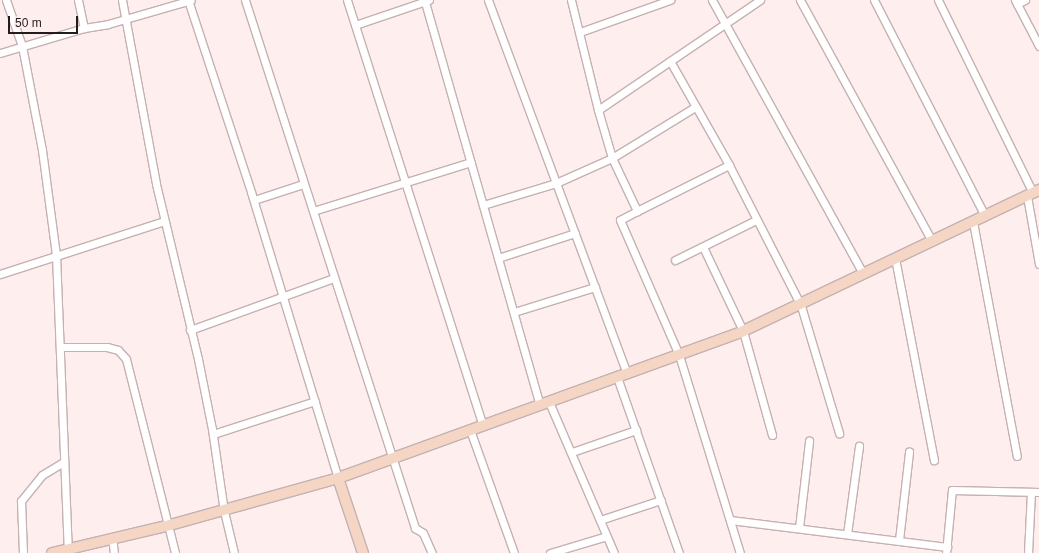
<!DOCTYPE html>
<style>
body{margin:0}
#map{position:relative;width:1039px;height:553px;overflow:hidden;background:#feeeee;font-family:Helvetica,sans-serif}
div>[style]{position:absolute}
.roads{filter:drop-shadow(1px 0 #c5b1b2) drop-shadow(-1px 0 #c5b1b2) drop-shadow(0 1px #c5b1b2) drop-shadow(0 -1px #c5b1b2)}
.street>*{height:7px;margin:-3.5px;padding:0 3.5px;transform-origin:3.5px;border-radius:3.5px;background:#fff}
.secondary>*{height:10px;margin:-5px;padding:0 5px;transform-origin:5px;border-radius:5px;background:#f5d6c5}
span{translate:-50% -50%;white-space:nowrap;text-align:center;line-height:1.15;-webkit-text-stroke:4px #feeeee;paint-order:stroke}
.scale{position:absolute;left:8px;top:16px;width:70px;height:18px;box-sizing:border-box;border:2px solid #231c1c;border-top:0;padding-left:5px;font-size:12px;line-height:14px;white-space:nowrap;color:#231c1c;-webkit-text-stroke:3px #feeeee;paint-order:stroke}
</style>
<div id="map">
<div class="roads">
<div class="street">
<i style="left:6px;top:0;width:49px;rotate:70.8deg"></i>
<i style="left:22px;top:46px;width:106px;rotate:79.1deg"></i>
<i style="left:42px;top:150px;width:106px;rotate:82.4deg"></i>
<i style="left:56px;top:255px;width:297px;rotate:87.7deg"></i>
<i style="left:78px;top:0;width:29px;rotate:78deg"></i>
<i style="left:122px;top:0;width:187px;rotate:79.5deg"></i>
<i style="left:156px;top:184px;width:180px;rotate:76.5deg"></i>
<i style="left:198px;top:359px;width:71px;rotate:78.7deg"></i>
<i style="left:212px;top:429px;width:83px;rotate:81.7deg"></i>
<i style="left:224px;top:511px;width:43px;rotate:76.6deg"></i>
<i style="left:188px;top:0;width:202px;rotate:71.8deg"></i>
<i style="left:251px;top:192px;width:299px;rotate:73.1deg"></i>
<i style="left:245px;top:0;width:555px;rotate:72.15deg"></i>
<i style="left:415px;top:528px;width:9px;rotate:32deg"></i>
<i style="left:423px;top:533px;width:22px;rotate:66deg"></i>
<i style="left:347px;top:0;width:447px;rotate:72.3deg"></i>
<i style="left:488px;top:0;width:399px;rotate:69.6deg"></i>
<i style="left:571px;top:0;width:113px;rotate:76.2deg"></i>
<i style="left:598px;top:110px;width:50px;rotate:73.7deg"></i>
<i style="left:612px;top:158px;width:59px;rotate:64.7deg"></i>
<i style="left:637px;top:211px;width:19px;rotate:152deg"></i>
<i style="left:620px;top:220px;width:147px;rotate:66.4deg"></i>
<i style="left:679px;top:355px;width:207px;rotate:72.9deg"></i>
<i style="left:712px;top:0;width:313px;rotate:61.1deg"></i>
<i style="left:800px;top:0;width:275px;rotate:61.3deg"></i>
<i style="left:874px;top:0;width:243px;rotate:62.8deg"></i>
<i style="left:938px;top:0;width:215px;rotate:63.8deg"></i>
<i style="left:1015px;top:0;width:52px;rotate:62.4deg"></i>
<i style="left:425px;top:2px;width:419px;rotate:74.1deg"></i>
<i style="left:1017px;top:4px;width:9px;rotate:-27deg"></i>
<i style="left:355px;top:25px;width:78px;rotate:-18.7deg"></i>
<i style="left:580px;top:32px;width:96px;rotate:-19.6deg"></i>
<i style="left:0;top:53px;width:88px;rotate:-16.6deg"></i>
<i style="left:84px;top:28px;width:24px;rotate:-9deg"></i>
<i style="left:108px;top:24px;width:86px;rotate:-16.1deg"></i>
<i style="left:670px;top:61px;width:120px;rotate:60.4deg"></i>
<i style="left:729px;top:165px;width:158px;rotate:62.9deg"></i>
<i style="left:801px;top:306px;width:133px;rotate:73.3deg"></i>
<i style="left:598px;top:110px;width:196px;rotate:-34.2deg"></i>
<i style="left:1027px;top:196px;width:69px;rotate:80deg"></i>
<i style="left:254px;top:200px;width:52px;rotate:-18.1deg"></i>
<i style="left:483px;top:205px;width:76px;rotate:-16.8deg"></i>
<i style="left:556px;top:183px;width:61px;rotate:-24.1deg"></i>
<i style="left:612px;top:158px;width:97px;rotate:-31.6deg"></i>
<i style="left:313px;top:211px;width:165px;rotate:-17.2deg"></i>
<i style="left:637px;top:211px;width:103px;rotate:-26.6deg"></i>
<i style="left:973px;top:222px;width:238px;rotate:79.4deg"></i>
<i style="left:703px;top:247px;width:93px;rotate:64.5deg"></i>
<i style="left:743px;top:331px;width:108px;rotate:74.4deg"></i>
<i style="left:498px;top:258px;width:81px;rotate:-18deg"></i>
<i style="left:895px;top:258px;width:206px;rotate:79.1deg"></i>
<i style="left:675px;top:260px;width:90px;rotate:-26.3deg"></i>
<i style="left:0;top:274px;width:172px;rotate:-17.9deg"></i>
<i style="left:514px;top:312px;width:85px;rotate:-17.2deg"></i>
<i style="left:190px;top:330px;width:153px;rotate:-19.9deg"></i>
<i style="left:61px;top:347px;width:46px"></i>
<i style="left:107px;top:347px;width:11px;rotate:15deg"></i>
<i style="left:118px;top:350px;width:12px;rotate:48deg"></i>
<i style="left:126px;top:359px;width:200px;rotate:75.8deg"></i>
<i style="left:617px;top:377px;width:187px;rotate:70.6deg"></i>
<i style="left:549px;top:402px;width:164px;rotate:66.7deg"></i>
<i style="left:470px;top:430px;width:131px;rotate:70.3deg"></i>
<i style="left:213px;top:434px;width:107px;rotate:-17.9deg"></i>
<i style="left:572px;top:452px;width:68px;rotate:-19deg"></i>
<i style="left:600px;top:520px;width:64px;rotate:-18.2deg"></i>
<i style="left:730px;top:520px;width:219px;rotate:7.1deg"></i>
<i style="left:799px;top:528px;width:88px;rotate:-83.4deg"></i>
<i style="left:847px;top:534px;width:89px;rotate:-82.2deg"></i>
<i style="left:112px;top:537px;width:16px;rotate:83deg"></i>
<i style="left:899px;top:540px;width:89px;rotate:-83.5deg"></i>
<i style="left:23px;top:553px;width:52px;rotate:-92.2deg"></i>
<i style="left:21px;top:501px;width:33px;rotate:-51deg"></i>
<i style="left:42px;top:475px;width:26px;rotate:-31deg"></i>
<i style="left:550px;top:553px;width:59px;rotate:-16.6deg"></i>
<i style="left:946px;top:553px;width:63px;rotate:-84.6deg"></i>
<i style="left:952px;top:490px;width:87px;rotate:1.3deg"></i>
<i style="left:1028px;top:553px;width:61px;rotate:-87.2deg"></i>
</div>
<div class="secondary">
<i style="left:338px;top:478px;width:79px;rotate:71.6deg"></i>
<i style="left:52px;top:553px;width:121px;rotate:-13.3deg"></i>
<i style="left:170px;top:525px;width:174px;rotate:-15.6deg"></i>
<i style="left:338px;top:478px;width:431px;rotate:-19.9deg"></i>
<i style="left:743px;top:331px;width:328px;rotate:-25.5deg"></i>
</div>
</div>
<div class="scale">50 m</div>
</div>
